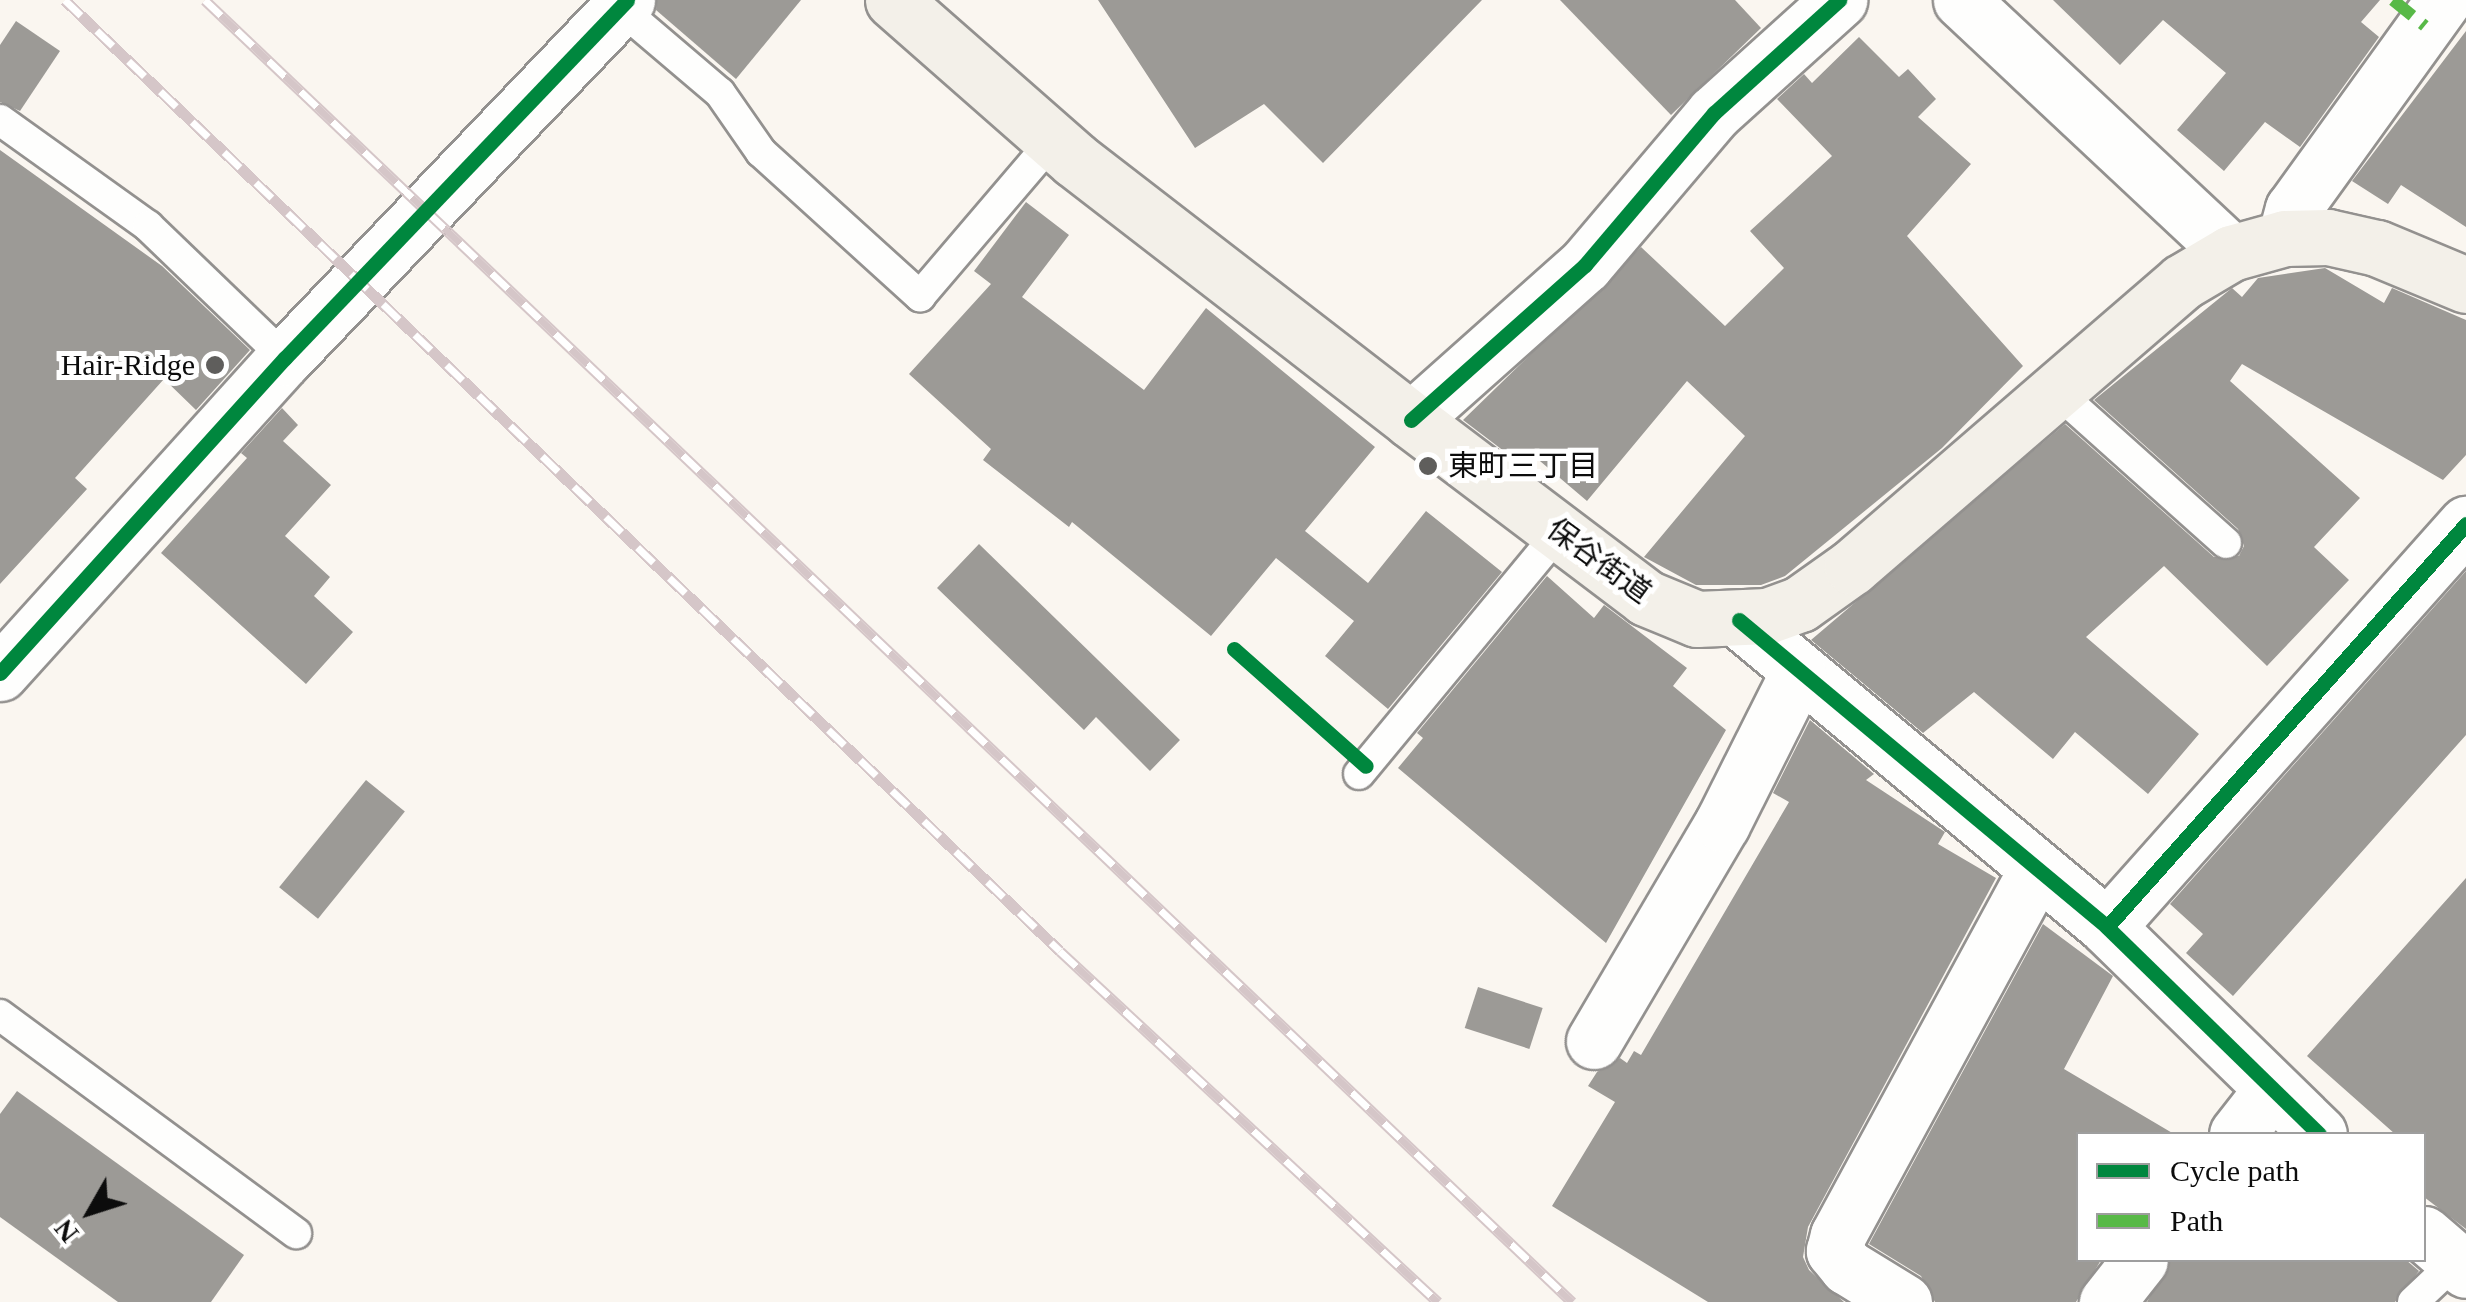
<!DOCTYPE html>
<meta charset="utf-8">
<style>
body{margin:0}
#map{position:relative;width:2466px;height:1302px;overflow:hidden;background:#faf6f0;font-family:"Times New Roman","Noto Sans JP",serif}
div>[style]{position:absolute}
.building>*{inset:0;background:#9c9a96;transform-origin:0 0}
.roads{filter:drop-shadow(2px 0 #93918f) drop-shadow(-2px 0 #93918f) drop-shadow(0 2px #93918f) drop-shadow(0 -2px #93918f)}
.service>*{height:30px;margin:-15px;padding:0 15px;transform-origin:15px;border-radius:15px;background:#fefefd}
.minor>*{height:55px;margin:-27.5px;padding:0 27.5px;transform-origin:27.5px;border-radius:27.5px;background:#fefefd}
.secondary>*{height:55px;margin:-27.5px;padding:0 27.5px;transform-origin:27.5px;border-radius:27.5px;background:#f3f0e9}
.rail>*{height:11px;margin-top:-5.5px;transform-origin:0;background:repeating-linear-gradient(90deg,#fff 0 22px,#d5c6c8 0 44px);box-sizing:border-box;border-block:2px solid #d5c6c8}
.quiet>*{height:12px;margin-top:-6px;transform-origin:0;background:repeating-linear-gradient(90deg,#58b947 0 25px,transparent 0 37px)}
.cycleway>*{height:15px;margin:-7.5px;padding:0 7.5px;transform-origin:7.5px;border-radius:7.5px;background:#00873e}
.dots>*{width:28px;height:28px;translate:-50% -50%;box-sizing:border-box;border:5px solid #fff;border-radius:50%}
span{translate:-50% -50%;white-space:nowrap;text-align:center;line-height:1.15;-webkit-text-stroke:10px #fff;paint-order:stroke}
.poi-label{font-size:30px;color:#0c0c0c}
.right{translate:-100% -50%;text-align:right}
.left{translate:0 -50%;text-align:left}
.street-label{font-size:30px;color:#0c0c0c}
.legend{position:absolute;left:2076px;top:1132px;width:350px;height:130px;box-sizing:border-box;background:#fff;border:2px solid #9e9e9e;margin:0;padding:12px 18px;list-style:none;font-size:30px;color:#0c0c0c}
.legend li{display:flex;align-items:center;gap:20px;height:50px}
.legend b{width:50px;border:2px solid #9e9e9e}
.north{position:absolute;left:40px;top:1162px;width:100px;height:100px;-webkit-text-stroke:8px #fff;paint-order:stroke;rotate:231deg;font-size:28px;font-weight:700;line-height:40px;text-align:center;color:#0c0c0c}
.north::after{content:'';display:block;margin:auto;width:35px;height:45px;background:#0c0c0c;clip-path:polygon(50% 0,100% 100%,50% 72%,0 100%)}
</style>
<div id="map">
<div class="building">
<i style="clip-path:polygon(657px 0,801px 0,736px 79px,656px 10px)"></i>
<i style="clip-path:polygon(1098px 0,1482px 0,1323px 163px,1264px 104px,1195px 148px)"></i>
<i style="clip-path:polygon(1560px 0,1735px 0,1761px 28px,1671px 115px)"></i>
<i style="clip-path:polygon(2053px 0,2380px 0,2361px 22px,2379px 37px,2300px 147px,2265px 122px,2224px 171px,2177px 130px,2226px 73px,2163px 20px,2120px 65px)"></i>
<i style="clip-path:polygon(16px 21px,60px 51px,20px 111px,0 102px,0 45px)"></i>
<i style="clip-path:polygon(2466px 31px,2466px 227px,2401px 185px,2388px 204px,2352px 181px)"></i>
<i style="clip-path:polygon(1859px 37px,1899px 77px,1908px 69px,1936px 99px,1918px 117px,1971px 164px,1907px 236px,2023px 366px,1942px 448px,1785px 576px,1761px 585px,1696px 585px,1644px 557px,1745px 436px,1687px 381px,1587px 501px,1527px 450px,1517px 461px,1463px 420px,1641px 247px,1725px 326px,1784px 268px,1750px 231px,1832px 156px,1777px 99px,1804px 74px,1812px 83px)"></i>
<i style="clip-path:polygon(0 150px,162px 266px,250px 350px,196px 410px,164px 379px,75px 478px,87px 489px,0 584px)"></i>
<i style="clip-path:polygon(1026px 202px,1069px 235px,1022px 297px,1144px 390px,1206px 308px,1375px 447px,1305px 531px,1368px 583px,1426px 511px,1502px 572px,1388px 709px,1325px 656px,1354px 621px,1276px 558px,1211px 636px,1072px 522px,1069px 527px,983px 460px,991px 449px,909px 374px,991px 284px,974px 271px)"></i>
<i style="clip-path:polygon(2325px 268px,2384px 303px,2392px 288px,2466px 320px,2466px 455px,2443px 480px,2242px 364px,2230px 381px,2360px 498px,2314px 547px,2349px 580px,2267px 666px,2164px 566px,2086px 637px,2199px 734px,2148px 794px,2075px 732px,2053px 759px,1974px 692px,1923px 733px,1811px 640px,2065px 424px,2214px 557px,2239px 556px,2244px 546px,2238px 529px,2094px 400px,2232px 288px,2242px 297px,2258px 278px)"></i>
<i style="clip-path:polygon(282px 408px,298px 425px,283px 441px,331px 485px,285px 536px,330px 577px,314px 596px,353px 632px,306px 684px,161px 553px,247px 458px,241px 453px)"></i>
<i style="clip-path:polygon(979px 544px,1180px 740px,1150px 771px,1096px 717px,1084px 730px,937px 588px)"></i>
<i style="clip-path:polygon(2466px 571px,2466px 735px,2233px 996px,2186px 953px,2203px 934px,2170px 904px)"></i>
<i style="clip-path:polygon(1547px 576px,1594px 618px,1604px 605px,1687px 668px,1673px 686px,1726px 730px,1606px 943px,1398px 768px,1423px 738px,1417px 733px)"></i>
<i style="clip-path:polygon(1810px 720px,1874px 774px,1866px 780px,1945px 832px,1938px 844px,1996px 878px,1808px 1227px,1803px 1257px,1809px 1270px,1844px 1302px,1708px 1302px,1552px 1206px,1615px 1102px,1588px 1086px,1597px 1072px,1620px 1058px,1627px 1063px,1634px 1051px,1641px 1055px,1789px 802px,1773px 793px)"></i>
<i style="left:366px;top:780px;width:50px;height:138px;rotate:39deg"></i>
<i style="clip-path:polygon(2466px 878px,2466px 1229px,2424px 1197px,2424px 1134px,2395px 1134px,2307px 1056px)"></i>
<i style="clip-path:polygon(2043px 924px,2113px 976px,2064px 1069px,2174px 1134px,2078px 1134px,2078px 1260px,2101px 1260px,2076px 1302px,1935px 1302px,1921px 1276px,1869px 1244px)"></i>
<i style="left:1478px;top:987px;width:68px;height:43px;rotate:18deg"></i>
<i style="clip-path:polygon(17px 1091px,244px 1255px,211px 1302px,118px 1302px,0 1217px,0 1114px)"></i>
<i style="clip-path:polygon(2170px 1260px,2406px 1260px,2419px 1271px,2395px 1302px,2147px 1302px)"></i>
</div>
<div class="roads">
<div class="service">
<i style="left:620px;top:8px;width:131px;rotate:40.4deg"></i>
<i style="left:720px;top:93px;width:72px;rotate:55.2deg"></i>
<i style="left:761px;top:152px;width:215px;rotate:42.2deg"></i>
<i style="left:920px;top:296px;width:206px;rotate:-49.5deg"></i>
<i style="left:0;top:120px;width:182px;rotate:35.6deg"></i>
<i style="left:148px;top:226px;width:190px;rotate:43.9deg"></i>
<i style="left:2056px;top:391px;width:228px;rotate:41.8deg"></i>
<i style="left:1359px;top:774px;width:314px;rotate:-50.4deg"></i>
<i style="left:0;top:1015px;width:368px;rotate:36.4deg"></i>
<i style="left:2413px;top:1302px;width:70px;rotate:-43.3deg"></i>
</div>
<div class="minor">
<i style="left:1961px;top:0;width:370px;rotate:43.1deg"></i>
<i style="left:2285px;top:238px;width:30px;rotate:-75deg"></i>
<i style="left:2293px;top:209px;width:258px;rotate:-54.2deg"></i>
<i style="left:1411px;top:420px;width:233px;rotate:-41.7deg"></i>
<i style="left:1585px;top:265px;width:199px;rotate:-49.7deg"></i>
<i style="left:1714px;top:113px;width:169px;rotate:-42.1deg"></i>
<i style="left:1739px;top:620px;width:479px;rotate:39.8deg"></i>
<i style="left:2107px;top:927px;width:296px;rotate:44.3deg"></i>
<i style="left:0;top:673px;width:425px;rotate:-47.9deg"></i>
<i style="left:285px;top:358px;width:495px;rotate:-46.3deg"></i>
<i style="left:2107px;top:927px;width:540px;rotate:-48.3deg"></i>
<i style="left:1594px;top:1041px;width:252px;rotate:-59.5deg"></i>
<i style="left:1722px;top:824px;width:169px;rotate:-63.3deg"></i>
<i style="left:2237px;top:1134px;width:57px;rotate:-52.1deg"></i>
<i style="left:2424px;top:1234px;width:55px;rotate:40.6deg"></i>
<i style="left:1904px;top:1302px;width:67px;rotate:-148.4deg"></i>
<i style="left:1847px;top:1267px;width:21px;rotate:-129deg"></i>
<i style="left:1834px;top:1251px;width:16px;rotate:-76deg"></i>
<i style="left:1838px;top:1235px;width:417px;rotate:-61.5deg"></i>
<i style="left:2107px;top:1302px;width:53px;rotate:-51.8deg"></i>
</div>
<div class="secondary">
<i style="left:893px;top:0;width:242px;rotate:41.3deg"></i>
<i style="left:1075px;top:160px;width:425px;rotate:37.7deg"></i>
<i style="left:1411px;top:420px;width:295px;rotate:37.1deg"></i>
<i style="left:1646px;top:598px;width:55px;rotate:22.4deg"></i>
<i style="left:1697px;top:619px;width:70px;rotate:-2.5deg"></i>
<i style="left:1767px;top:616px;width:35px;rotate:-20deg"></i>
<i style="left:1800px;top:604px;width:64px;rotate:-35.4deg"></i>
<i style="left:1852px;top:567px;width:436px;rotate:-40.8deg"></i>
<i style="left:2182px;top:282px;width:57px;rotate:-30.6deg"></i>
<i style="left:2231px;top:253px;width:56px;rotate:-15.5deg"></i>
<i style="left:2285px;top:238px;width:43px;rotate:-1.3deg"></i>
<i style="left:2328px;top:237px;width:50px;rotate:12.7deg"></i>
<i style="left:2377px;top:248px;width:96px;rotate:22.6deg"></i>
</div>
</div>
<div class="rail">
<i style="left:65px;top:0;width:1376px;rotate:43.7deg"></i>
<i style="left:1060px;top:951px;width:516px;rotate:42.88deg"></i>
<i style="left:205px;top:0;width:1888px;rotate:43.6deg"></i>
</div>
<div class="quiet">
<i style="left:2393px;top:0;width:41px;rotate:39.1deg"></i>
</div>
<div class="cycleway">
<i style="left:1411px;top:420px;width:233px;rotate:-41.7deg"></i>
<i style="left:1585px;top:265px;width:199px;rotate:-49.7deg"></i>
<i style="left:1714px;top:113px;width:169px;rotate:-42.1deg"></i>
<i style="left:1739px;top:620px;width:479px;rotate:39.8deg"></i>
<i style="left:2107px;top:927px;width:296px;rotate:44.3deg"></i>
<i style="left:1234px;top:649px;width:176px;rotate:41.6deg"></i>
<i style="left:0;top:673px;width:425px;rotate:-47.9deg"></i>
<i style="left:285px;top:358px;width:495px;rotate:-46.3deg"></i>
<i style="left:2107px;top:927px;width:540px;rotate:-48.3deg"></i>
</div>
<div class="dots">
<i style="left:215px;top:365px;background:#5f5e5c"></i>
<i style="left:1428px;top:466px;background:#5f5e5c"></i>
</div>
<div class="poi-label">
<span class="right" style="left:195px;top:365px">Hair-Ridge</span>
<span class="left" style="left:1448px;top:466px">東町三丁目</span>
</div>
<div class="street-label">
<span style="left:1599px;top:561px;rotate:36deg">保谷街道</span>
</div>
<ul class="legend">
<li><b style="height:12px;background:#00873e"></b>Cycle path</li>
<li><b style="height:12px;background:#58b947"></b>Path</li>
</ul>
<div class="north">N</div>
</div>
